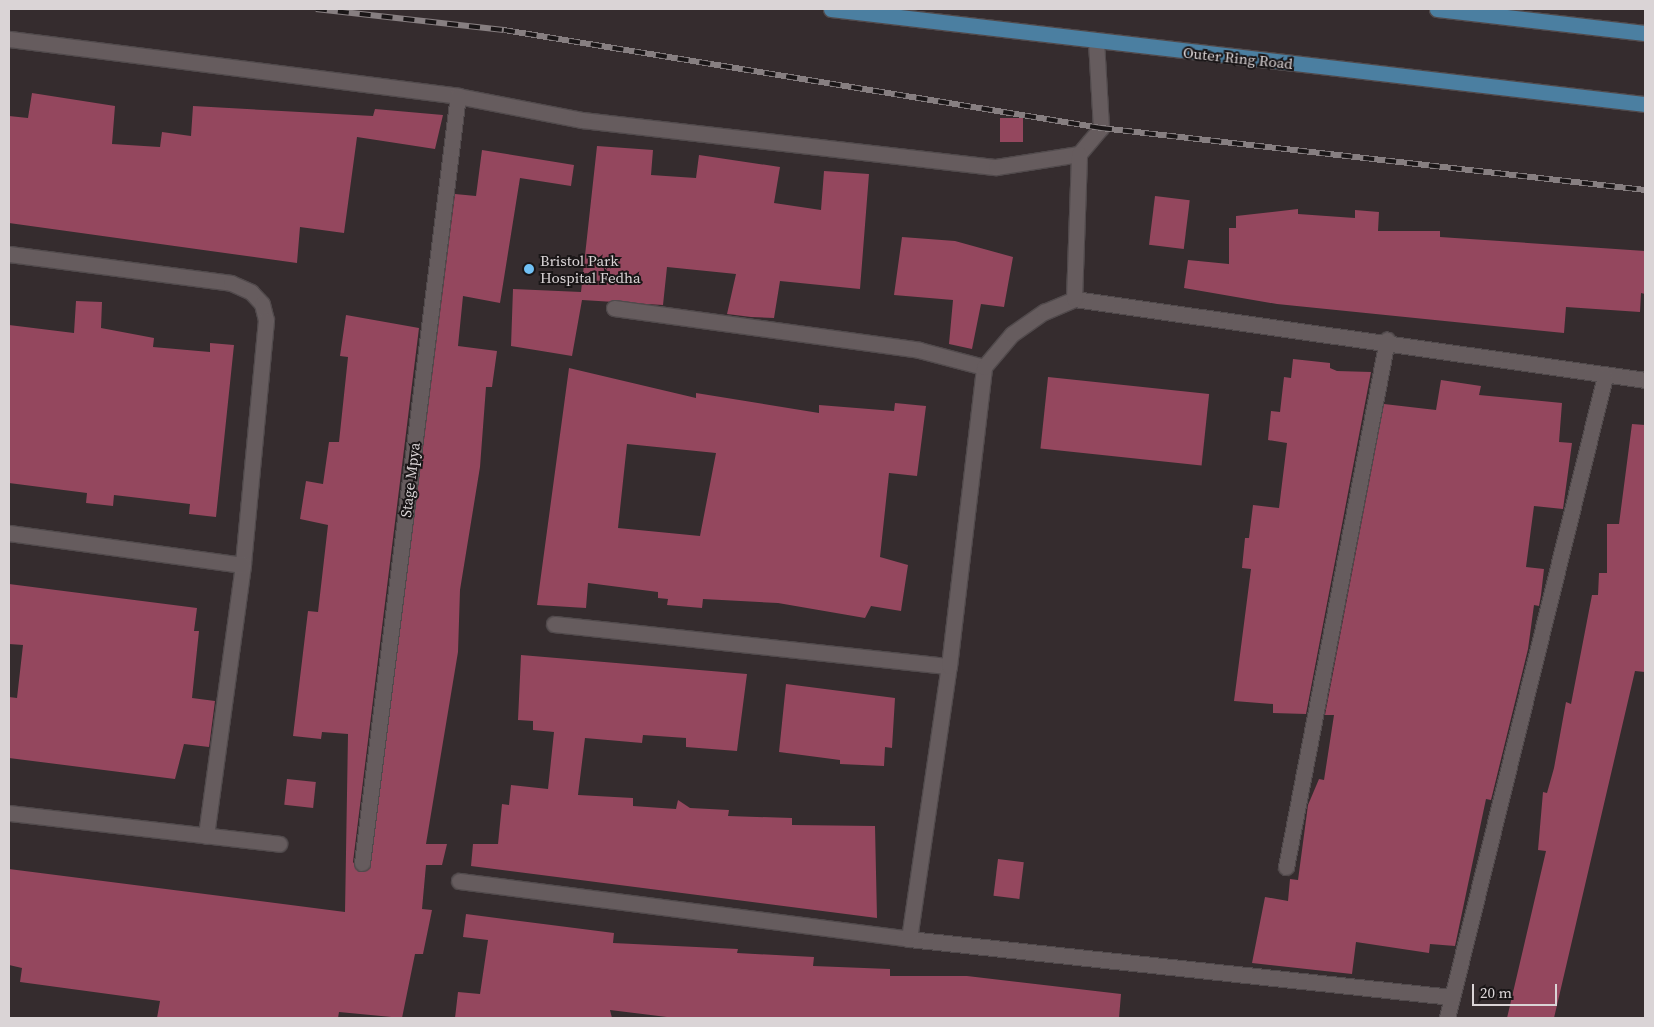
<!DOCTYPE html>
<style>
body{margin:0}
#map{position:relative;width:1654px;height:1027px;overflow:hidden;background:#352c2e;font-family:"Source Serif 4",serif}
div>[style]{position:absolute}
.building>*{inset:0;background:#94475e;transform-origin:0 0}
.roads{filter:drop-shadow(1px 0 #514a4c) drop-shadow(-1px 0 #514a4c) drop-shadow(0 1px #514a4c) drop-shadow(0 -1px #514a4c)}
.minor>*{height:15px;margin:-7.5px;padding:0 7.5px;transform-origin:7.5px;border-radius:7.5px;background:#665c5e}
.primary>*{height:15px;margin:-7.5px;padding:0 7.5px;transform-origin:7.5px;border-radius:7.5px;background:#4b7fa1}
.rail>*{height:5.5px;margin-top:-2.75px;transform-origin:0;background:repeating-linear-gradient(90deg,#1a1617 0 11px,#877f81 0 22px);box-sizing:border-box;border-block:1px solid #877f81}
.dots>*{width:14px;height:14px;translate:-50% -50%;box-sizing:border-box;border:2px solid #1a1617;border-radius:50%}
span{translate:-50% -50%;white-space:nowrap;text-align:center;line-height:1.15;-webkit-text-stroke:4px #1a1617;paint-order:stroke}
.street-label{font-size:15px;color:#dad4d6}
.poi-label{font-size:15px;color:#dad4d6}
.left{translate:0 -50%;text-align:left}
.frame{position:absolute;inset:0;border:10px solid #dad4d6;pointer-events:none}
.scale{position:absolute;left:1472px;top:984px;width:85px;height:22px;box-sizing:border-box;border:2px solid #dad4d6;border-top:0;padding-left:6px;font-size:15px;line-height:18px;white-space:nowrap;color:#dad4d6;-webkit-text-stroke:4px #1a1617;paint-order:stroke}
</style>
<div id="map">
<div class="building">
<i style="clip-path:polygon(32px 93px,115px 106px,112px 144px,160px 147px,162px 132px,191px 136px,193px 106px,373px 116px,375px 109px,443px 115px,435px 149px,357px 137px,344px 233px,300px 227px,297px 263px,9px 223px,9px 116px,28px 118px)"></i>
<i style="left:1000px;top:118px;width:23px;height:24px"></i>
<i style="clip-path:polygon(597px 146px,653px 150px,651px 175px,696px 178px,699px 155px,780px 167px,774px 203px,821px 210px,824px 171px,869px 174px,860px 289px,780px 281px,774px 318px,751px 317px,727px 314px,736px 274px,667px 267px,663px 305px,582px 300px,572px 356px,511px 346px,513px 289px,581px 292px)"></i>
<i style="clip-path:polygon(482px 150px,574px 165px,571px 186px,520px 178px,500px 303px,463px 296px,458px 346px,497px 351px,492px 387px,486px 387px,480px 467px,460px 590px,458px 652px,426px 844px,447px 844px,442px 865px,426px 865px,422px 909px,432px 910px,423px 954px,415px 954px,402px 1018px,339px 1012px,338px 1018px,157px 1018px,160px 1001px,20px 982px,22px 968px,9px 965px,9px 869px,345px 912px,348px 734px,322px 732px,321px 739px,293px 736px,308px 611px,318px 612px,328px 525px,300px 519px,306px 481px,323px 484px,329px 442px,339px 442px,348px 357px,340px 356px,346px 315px,419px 328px,353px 862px,360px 872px,370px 868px,455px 194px,476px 196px)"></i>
<i style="left:1155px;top:196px;width:35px;height:49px;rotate:7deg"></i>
<i style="clip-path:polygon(1298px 209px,1298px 214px,1355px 218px,1355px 210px,1379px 212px,1378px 231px,1440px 231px,1440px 237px,1645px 251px,1645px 294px,1641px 293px,1640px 312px,1566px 307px,1564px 333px,1277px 304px,1184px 288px,1188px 260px,1229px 264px,1229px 228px,1236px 228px,1236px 216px)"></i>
<i style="clip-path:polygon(902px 237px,955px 241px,1013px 257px,1004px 307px,981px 304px,972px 349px,949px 344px,953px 300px,894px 295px)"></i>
<i style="clip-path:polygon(76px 301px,102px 302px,101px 328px,154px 338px,153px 347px,210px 352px,210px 343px,234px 345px,216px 517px,189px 514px,190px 504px,114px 495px,113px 506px,86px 503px,87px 493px,9px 483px,9px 325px,74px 333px)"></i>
<i style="clip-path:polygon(1293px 359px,1330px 363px,1330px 368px,1337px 371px,1371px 372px,1306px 714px,1273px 713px,1273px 704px,1234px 701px,1251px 569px,1242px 568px,1245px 538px,1249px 538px,1253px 505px,1279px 508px,1287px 443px,1268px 440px,1271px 411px,1280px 412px,1284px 377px,1291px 378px)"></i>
<i style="clip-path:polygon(evenodd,569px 368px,696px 398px,696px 393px,819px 413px,819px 405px,894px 411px,895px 403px,926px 406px,917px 476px,889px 473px,880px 557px,908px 565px,901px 611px,871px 606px,865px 618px,778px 603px,703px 599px,702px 608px,667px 605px,668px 599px,658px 598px,658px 592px,588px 583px,586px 608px,537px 605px,569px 368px,627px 444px,716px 453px,700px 536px,618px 528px,627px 444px)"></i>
<i style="left:1048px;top:377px;width:162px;height:72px;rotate:6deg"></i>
<i style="clip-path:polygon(1441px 380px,1481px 386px,1479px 395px,1562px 403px,1559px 442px,1572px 443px,1563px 509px,1534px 506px,1526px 567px,1544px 569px,1541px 595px,1539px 606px,1534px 605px,1528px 649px,1491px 800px,1486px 799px,1455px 946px,1430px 944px,1429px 953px,1356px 942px,1352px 974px,1252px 963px,1265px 897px,1288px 901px,1290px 879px,1298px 880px,1308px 805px,1319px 779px,1324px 780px,1334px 715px,1325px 715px,1384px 404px,1436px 410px)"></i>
<i style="clip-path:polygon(1632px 424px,1645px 425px,1645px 672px,1635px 671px,1554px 1018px,1507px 1018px,1546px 851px,1538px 850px,1543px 792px,1547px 793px,1554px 768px,1566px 702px,1571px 704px,1592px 595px,1598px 595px,1599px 573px,1607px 573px,1607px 524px,1619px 524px)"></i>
<i style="clip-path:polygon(9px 584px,197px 608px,194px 631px,199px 631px,192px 698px,215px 701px,209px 747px,184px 744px,175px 779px,9px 758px,9px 697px,17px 698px,23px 645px,9px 644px)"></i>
<i style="clip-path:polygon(521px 655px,747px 674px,737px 751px,686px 747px,686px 738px,643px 735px,642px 743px,585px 738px,578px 795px,633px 798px,633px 806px,676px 809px,678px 800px,690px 808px,729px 810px,728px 816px,792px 818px,792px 825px,875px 826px,877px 918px,471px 866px,473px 844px,498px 844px,502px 804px,509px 805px,511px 785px,548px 789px,554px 732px,533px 730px,533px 721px,518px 720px)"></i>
<i style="clip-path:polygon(786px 684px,895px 698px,892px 748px,885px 747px,884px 766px,840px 764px,840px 760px,779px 752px)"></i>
<i style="left:287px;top:779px;width:29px;height:26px;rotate:6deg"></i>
<i style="left:998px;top:859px;width:26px;height:37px;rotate:7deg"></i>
<i style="clip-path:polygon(466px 914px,614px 933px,613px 943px,738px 949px,737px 953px,814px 957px,813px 966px,890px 969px,890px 976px,967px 976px,1121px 994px,1119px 1018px,675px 1018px,610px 1010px,612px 1018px,455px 1018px,458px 992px,480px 994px,488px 940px,463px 937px)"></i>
</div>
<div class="roads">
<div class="minor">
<i style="left:9px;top:39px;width:453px;rotate:7.2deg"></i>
<i style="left:458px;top:96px;width:126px;rotate:11deg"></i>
<i style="left:582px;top:120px;width:417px;rotate:6.5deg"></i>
<i style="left:996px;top:167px;width:84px;rotate:-8.9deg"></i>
<i style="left:1079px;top:154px;width:34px;rotate:-50deg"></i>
<i style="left:1101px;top:128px;width:86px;rotate:-93.3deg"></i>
<i style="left:9px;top:254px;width:224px;rotate:7.4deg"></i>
<i style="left:231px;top:283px;width:22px;rotate:24deg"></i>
<i style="left:251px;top:292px;width:16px;rotate:47deg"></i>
<i style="left:262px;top:304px;width:16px;rotate:76deg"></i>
<i style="left:266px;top:320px;width:246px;rotate:95.4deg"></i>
<i style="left:243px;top:565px;width:273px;rotate:97.8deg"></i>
<i style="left:1074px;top:299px;width:577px;rotate:8.07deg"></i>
<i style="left:614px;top:308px;width:308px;rotate:7.8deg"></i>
<i style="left:919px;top:350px;width:67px;rotate:14.7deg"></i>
<i style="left:9px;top:533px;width:236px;rotate:7.8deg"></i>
<i style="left:554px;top:624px;width:397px;rotate:6.1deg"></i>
<i style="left:9px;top:813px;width:272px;rotate:6.5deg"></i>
<i style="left:362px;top:863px;width:773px;rotate:-82.87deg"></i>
<i style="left:1286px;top:867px;width:537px;rotate:-79.15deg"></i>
<i style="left:459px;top:881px;width:454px;rotate:7.3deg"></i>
<i style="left:909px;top:939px;width:546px;rotate:6.1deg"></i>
<i style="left:909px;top:939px;width:276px;rotate:-81.7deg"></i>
<i style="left:949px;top:666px;width:301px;rotate:-83.3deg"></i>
<i style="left:984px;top:367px;width:43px;rotate:-49.7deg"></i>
<i style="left:1012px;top:334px;width:39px;rotate:-35deg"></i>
<i style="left:1044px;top:312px;width:33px;rotate:-23deg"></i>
<i style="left:1074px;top:299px;width:145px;rotate:-88deg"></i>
<i style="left:1447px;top:1018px;width:661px;rotate:-76.17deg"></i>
</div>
<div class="primary">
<i style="left:831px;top:9px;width:820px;rotate:6.66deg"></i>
<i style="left:1437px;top:9px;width:209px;rotate:6.6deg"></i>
</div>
</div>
<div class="rail">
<i style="left:316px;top:9px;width:189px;rotate:6.4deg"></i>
<i style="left:504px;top:30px;width:605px;rotate:9.32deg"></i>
<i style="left:1101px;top:128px;width:548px;rotate:6.5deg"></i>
</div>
<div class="dots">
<i style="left:529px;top:269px;background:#71c1f5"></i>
</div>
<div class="street-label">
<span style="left:1238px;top:58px;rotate:6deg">Outer Ring Road</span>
<span style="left:410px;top:480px;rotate:-83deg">Stage Mpya</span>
</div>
<div class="poi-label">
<span class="left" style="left:540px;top:269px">Bristol Park<br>Hospital Fedha</span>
</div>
<div class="frame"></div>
<div class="scale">20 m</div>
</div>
